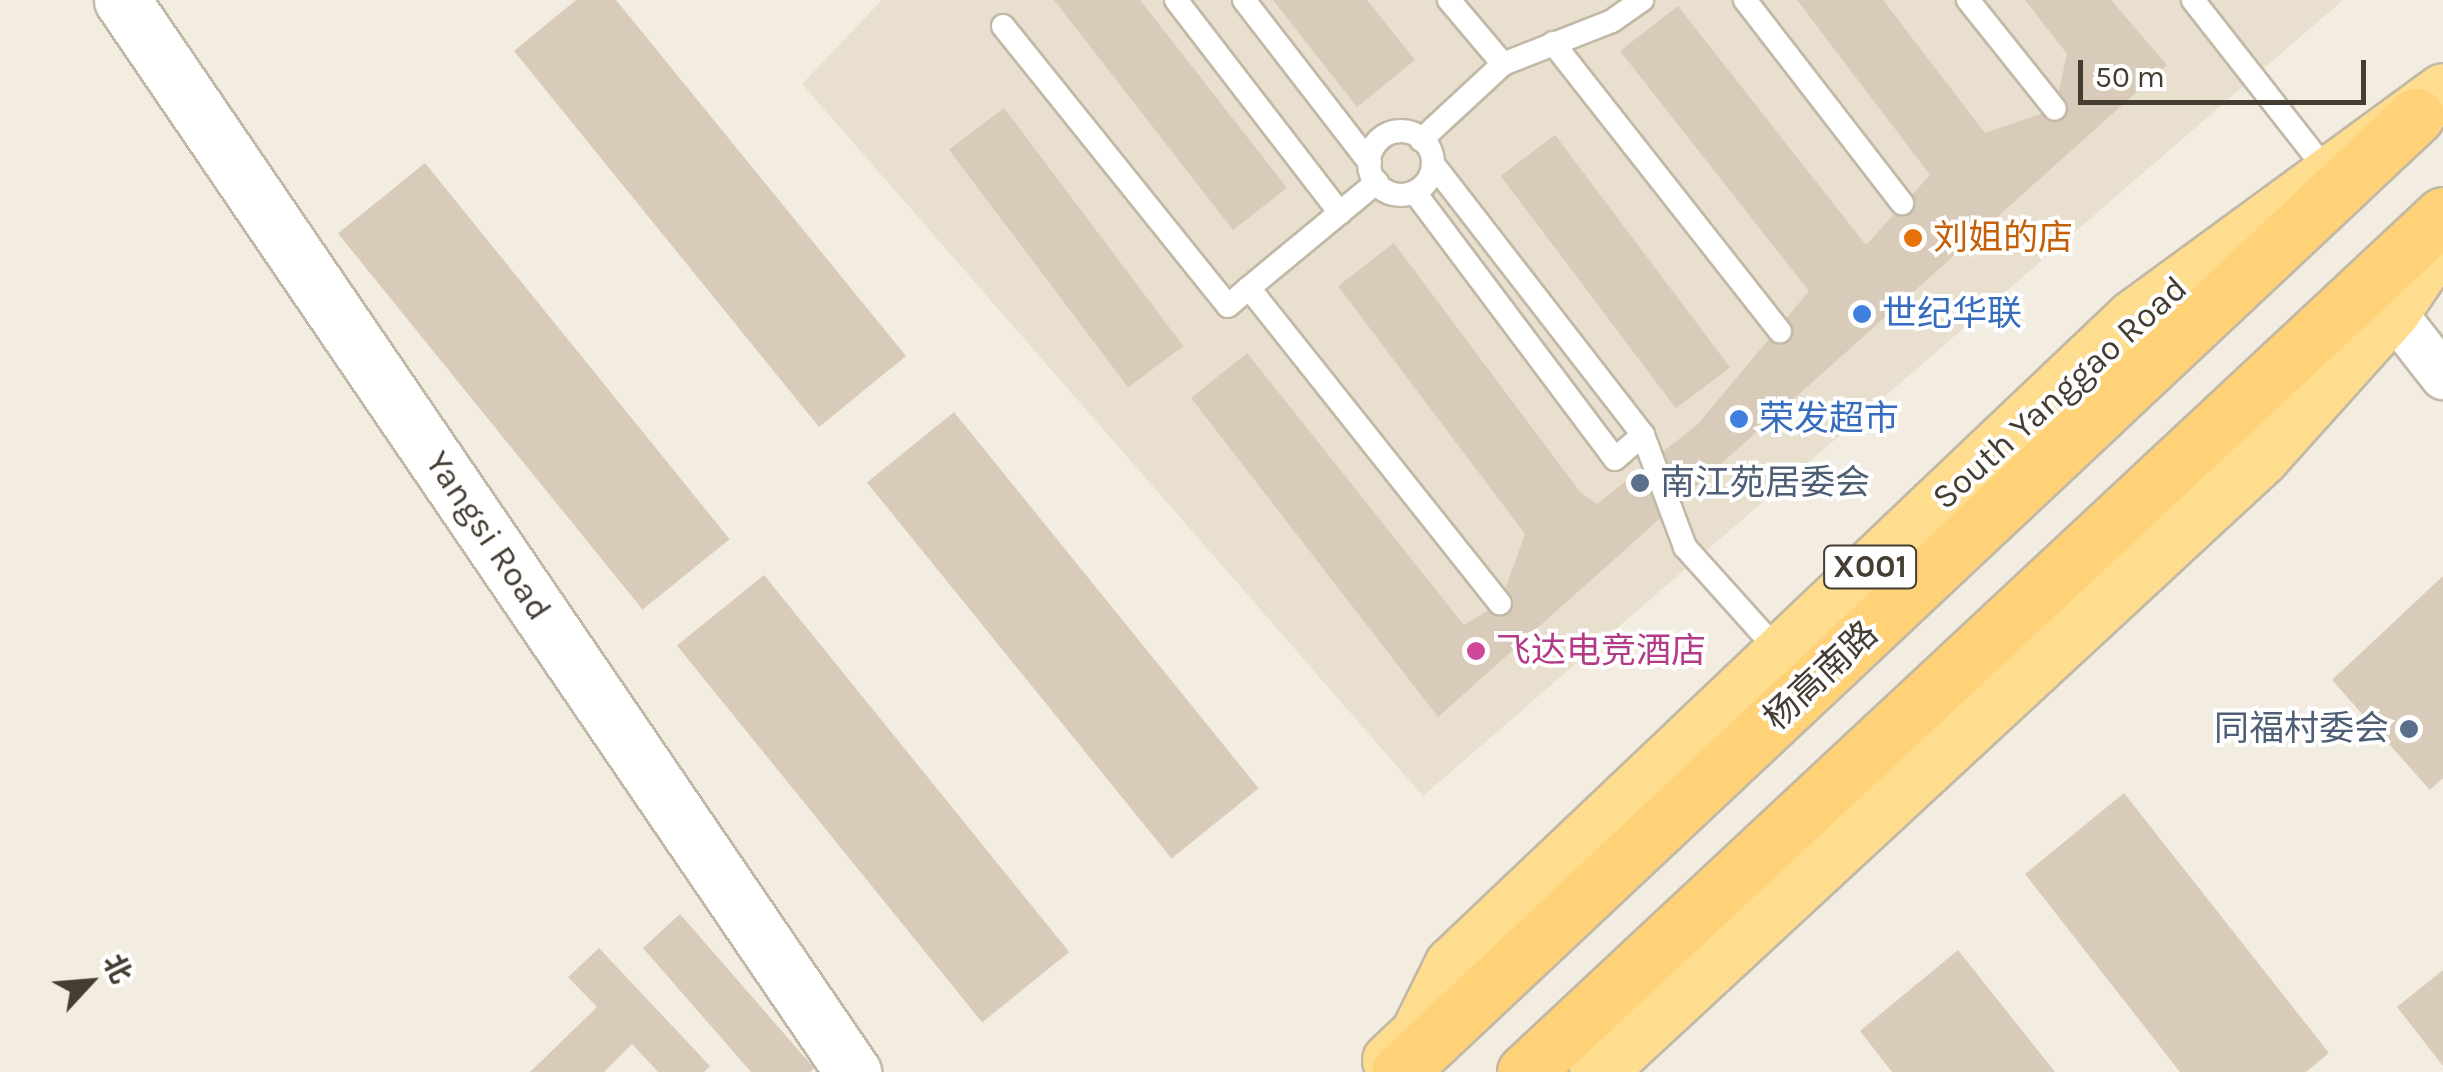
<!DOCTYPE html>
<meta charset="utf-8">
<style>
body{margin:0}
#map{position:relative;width:2443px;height:1072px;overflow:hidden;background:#f3ede1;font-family:Karla,"Noto Sans SC",sans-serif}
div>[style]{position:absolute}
.residential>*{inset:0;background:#e8dfcf}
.building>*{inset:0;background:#d9cbb9;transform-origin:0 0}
.roads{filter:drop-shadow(2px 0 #c2b8a6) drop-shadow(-2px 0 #c2b8a6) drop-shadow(0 2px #c2b8a6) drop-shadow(0 -2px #c2b8a6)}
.service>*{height:22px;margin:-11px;padding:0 11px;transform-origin:11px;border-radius:11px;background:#fff}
.service>.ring{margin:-11px;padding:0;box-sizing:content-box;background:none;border:22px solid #fff;border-radius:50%}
.minor>*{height:45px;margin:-22.5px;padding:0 22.5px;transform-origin:22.5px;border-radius:22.5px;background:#fff}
.tertiary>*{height:55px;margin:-27.5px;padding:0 27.5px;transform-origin:27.5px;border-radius:27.5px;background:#fff}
.primary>*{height:55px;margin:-27.5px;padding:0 27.5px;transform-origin:27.5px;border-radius:27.5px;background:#ffdd8e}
.trunk>*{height:55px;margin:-27.5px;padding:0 27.5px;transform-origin:27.5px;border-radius:27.5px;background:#ffd277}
.dots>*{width:28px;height:28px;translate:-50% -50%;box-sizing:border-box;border:5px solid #fff;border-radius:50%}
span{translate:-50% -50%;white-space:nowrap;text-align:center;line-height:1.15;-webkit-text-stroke:8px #fff;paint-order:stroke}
.shield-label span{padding:2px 8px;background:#fff;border:2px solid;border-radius:8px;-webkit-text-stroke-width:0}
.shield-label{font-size:32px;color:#453d32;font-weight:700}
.food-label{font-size:35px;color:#c56008}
.left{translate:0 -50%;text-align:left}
.shop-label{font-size:35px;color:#366cbe}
.street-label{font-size:35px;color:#453d32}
.service-label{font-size:35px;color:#4e5e75}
.right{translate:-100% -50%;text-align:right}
.hotel-label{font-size:35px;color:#b23c85}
.north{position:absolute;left:40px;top:932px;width:100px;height:100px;-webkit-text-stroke:8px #fff;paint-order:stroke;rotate:64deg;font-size:28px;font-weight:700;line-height:40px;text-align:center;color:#453d32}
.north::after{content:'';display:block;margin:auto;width:35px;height:45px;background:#453d32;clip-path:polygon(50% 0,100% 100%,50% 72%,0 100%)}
.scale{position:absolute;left:2078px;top:60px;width:288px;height:45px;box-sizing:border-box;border:5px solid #453d32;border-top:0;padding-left:12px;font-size:30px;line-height:35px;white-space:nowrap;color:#453d32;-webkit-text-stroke:8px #fff;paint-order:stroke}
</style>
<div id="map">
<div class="residential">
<i style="clip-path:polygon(882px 0,2343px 0,1423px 796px,802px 84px)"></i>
</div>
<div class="building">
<i style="clip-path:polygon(576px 0,616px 0,906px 356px,819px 427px,514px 51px)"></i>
<i style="clip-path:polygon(1054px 0,1140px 0,1287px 188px,1233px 230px)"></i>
<i style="clip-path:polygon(1273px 0,1367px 0,1415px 60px,1357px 107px)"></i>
<i style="clip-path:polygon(1797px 0,1883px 0,1985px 133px,2055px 109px,2067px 54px,2025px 0,2111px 0,2167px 65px,1438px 717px,1191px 398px,1247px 353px,1464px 625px,1500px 603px,1525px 534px,1338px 286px,1394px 243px,1580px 492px,1597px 504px,1698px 424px,1809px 291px,1620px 51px,1678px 6px,1866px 245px,1930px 175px)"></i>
<i style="left:1004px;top:108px;width:298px;height:69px;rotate:53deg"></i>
<i style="left:1555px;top:135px;width:291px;height:68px;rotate:53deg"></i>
<i style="left:425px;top:163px;width:484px;height:112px;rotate:51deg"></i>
<i style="left:954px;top:412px;width:484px;height:112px;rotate:51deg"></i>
<i style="left:764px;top:575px;width:485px;height:112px;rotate:51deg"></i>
<i style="clip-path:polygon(2443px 576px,2443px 778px,2430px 790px,2332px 680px)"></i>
<i style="clip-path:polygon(2124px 793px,2329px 1053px,2306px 1072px,2180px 1072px,2025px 874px)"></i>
<i style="clip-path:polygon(680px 914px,814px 1068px,810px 1072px,751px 1072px,643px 948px)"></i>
<i style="clip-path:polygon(599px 948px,710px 1066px,704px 1072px,658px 1072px,632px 1044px,604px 1072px,530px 1072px,597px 1007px,568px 977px)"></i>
<i style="clip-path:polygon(1958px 950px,2055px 1072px,1892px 1072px,1860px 1031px)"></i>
<i style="clip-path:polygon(2443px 970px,2443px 1066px,2397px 1007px)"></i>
</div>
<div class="roads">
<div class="service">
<i style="left:1176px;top:0;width:269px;rotate:52.4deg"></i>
<i style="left:1244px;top:0;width:206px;rotate:52.3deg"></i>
<i style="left:1449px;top:0;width:84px;rotate:49.8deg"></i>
<i style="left:1745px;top:0;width:257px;rotate:52.3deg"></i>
<i style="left:1968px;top:0;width:139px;rotate:51.4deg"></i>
<i style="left:2193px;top:0;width:217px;rotate:51.9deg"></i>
<i style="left:1003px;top:26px;width:359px;rotate:51.2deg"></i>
<i style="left:1228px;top:306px;width:28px;rotate:-41deg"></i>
<i style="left:1553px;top:43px;width:367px;rotate:51.8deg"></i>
<i class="ring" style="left:1369px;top:131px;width:42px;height:42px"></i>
<i style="left:1421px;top:140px;width:112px;rotate:-42.8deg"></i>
<i style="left:1503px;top:64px;width:117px;rotate:-21.5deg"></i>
<i style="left:1612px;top:21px;width:37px;rotate:-35deg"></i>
<i style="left:1433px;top:164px;width:343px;rotate:52.2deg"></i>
<i style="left:1643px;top:435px;width:120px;rotate:69.4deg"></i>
<i style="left:1685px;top:547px;width:142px;rotate:48.1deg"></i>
<i style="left:1377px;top:182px;width:166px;rotate:140.4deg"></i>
<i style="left:1249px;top:288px;width:403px;rotate:51.5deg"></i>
<i style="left:1416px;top:194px;width:331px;rotate:53.1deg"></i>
<i style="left:1615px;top:459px;width:37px;rotate:-41deg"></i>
</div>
<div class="minor">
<i style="left:2392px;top:311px;width:83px;rotate:51.9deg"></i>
</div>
<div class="tertiary">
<i style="left:122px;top:0;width:1298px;rotate:55.71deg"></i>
</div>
<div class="primary">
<i style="left:1390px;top:1060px;width:38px;rotate:-43deg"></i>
<i style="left:1418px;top:1034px;width:77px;rotate:-63.8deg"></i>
<i style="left:1452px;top:965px;width:939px;rotate:-43.53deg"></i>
<i style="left:2133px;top:318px;width:384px;rotate:-36.2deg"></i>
<i style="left:1597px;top:1072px;width:905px;rotate:-42.81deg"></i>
<i style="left:2261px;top:457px;width:196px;rotate:-48.1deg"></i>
<i style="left:2392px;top:311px;width:91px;rotate:-55.8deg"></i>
</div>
<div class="trunk">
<i style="left:1399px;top:1072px;width:1396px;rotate:-43.23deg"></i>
<i style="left:1525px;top:1072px;width:1256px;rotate:-43.03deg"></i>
</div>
</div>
<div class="dots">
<i style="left:1913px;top:238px;background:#e8710a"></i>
<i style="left:1862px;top:314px;background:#3f7fe0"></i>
<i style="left:1739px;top:419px;background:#3f7fe0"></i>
<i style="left:1640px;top:483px;background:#5c6f8a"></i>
<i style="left:1476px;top:651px;background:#d1479c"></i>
<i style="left:2409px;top:729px;background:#5c6f8a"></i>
</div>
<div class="shield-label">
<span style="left:1870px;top:567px">X001</span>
</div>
<div class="food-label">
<span class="left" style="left:1933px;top:238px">刘姐的店</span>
</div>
<div class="shop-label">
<span class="left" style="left:1882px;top:314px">世纪华联</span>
<span class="left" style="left:1759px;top:419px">荣发超市</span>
</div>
<div class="street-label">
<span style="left:2060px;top:393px;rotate:-42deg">South Yanggao Road</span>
<span style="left:488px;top:536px;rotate:56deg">Yangsi Road</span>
<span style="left:1821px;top:676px;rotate:-43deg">杨高南路</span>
</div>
<div class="service-label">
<span class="left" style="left:1660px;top:483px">南江苑居委会</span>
<span class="right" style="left:2389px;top:729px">同福村委会</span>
</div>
<div class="hotel-label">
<span class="left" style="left:1496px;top:651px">飞达电竞酒店</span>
</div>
<div class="north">北</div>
<div class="scale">50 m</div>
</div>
